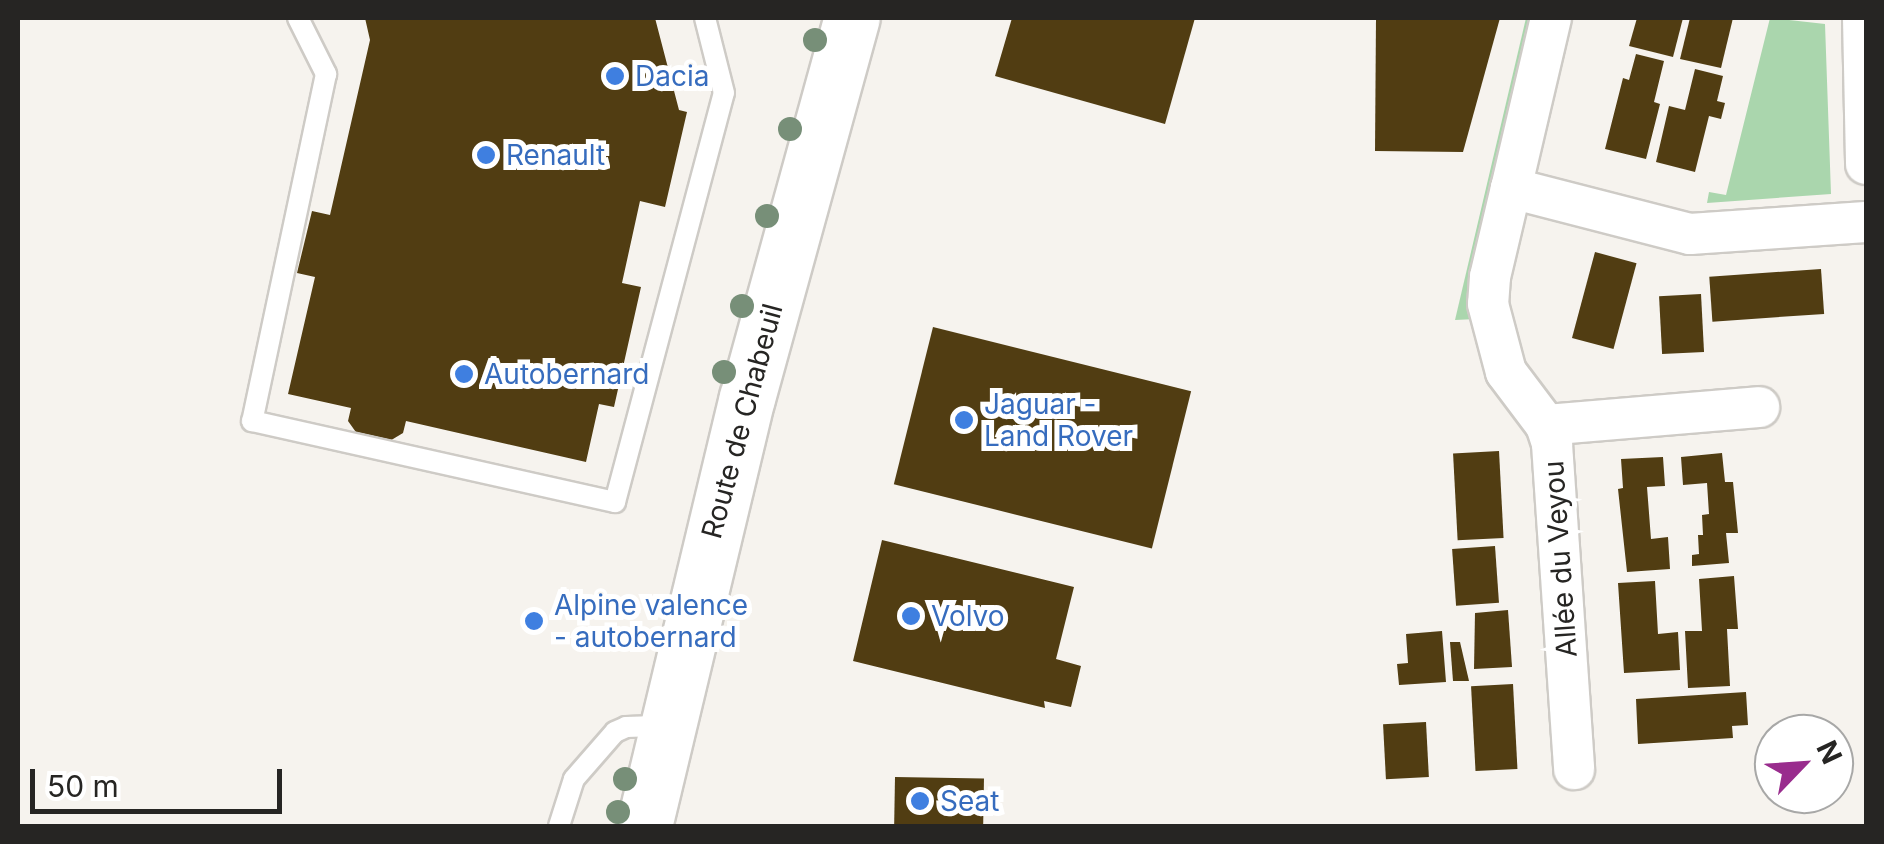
<!DOCTYPE html>
<meta charset="utf-8">
<style>
body{margin:0}
#map{position:relative;width:1884px;height:844px;overflow:hidden;background:#f6f3ee;font-family:Inter,sans-serif}
div>[style]{position:absolute}
.green>*{inset:0;background:#aad6ad}
.building>*{inset:0;background:#513d12;transform-origin:0 0}
.roads{filter:drop-shadow(2px 0 #cecbc6) drop-shadow(-2px 0 #cecbc6) drop-shadow(0 2px #cecbc6) drop-shadow(0 -2px #cecbc6)}
.service>*{height:20px;margin:-10px;padding:0 10px;transform-origin:10px;border-radius:10px;background:#fff}
.minor>*{height:40px;margin:-20px;padding:0 20px;transform-origin:20px;border-radius:20px;background:#fff}
.secondary>*{height:55px;margin:-27.5px;padding:0 27.5px;transform-origin:27.5px;border-radius:27.5px;background:#fff}
.trees>*{width:24px;height:24px;margin:-12px;border-radius:50%;background:#778f78}
.dots>*{width:28px;height:28px;translate:-50% -50%;box-sizing:border-box;border:5px solid #fff;border-radius:50%}
span{translate:-50% -50%;white-space:nowrap;text-align:center;line-height:1.15;-webkit-text-stroke:10px #fff;paint-order:stroke}
.shop-label{font-size:28px;color:#366cbe}
.left{translate:0 -50%;text-align:left}
.street-label{font-size:28px;color:#262523}
.frame{position:absolute;inset:0;border:20px solid #262523;pointer-events:none}
.north{position:absolute;left:1754px;top:714px;width:100px;height:100px;box-sizing:border-box;background:#fff;border:2px solid #a8a8a7;border-radius:50%;rotate:65deg;font-size:28px;font-weight:700;line-height:40px;text-align:center;color:#262523}
.north::after{content:'';display:block;margin:auto;width:35px;height:45px;background:#992c8d;clip-path:polygon(50% 0,100% 100%,50% 72%,0 100%)}
.scale{position:absolute;left:30px;top:769px;width:252px;height:45px;box-sizing:border-box;border:5px solid #262523;border-top:0;padding-left:12px;font-size:30px;line-height:35px;white-space:nowrap;color:#262523;-webkit-text-stroke:8px #fff;paint-order:stroke}
</style>
<div id="map">
<div class="green">
<i style="clip-path:polygon(1526px 18px,1535px 18px,1476px 319px,1455px 320px)"></i>
<i style="clip-path:polygon(1770px 18px,1825px 24px,1831px 194px,1707px 203px,1709px 192px,1726px 195px)"></i>
</div>
<div class="building">
<i style="clip-path:polygon(365px 18px,655px 18px,679px 110px,687px 112px,665px 207px,640px 201px,622px 283px,641px 287px,614px 407px,599px 404px,586px 462px,406px 421px,403px 433px,388px 442px,358px 435px,348px 421px,351px 408px,288px 394px,315px 277px,297px 273px,312px 211px,330px 215px,370px 40px)"></i>
<i style="clip-path:polygon(1012px 18px,1195px 18px,1165px 124px,995px 76px)"></i>
<i style="clip-path:polygon(1376px 18px,1500px 18px,1463px 152px,1375px 151px)"></i>
<i style="clip-path:polygon(1637px 18px,1683px 18px,1673px 57px,1629px 46px)"></i>
<i style="clip-path:polygon(1690px 18px,1733px 18px,1721px 68px,1680px 59px)"></i>
<i style="clip-path:polygon(1636px 54px,1664px 61px,1654px 102px,1660px 104px,1646px 159px,1605px 149px,1623px 78px,1629px 80px)"></i>
<i style="clip-path:polygon(1695px 69px,1723px 76px,1717px 101px,1725px 103px,1721px 119px,1709px 116px,1695px 172px,1656px 162px,1669px 106px,1685px 110px)"></i>
<i style="left:1595px;top:252px;width:43px;height:89px;rotate:15deg"></i>
<i style="left:1821px;top:269px;width:45px;height:112px;rotate:86deg"></i>
<i style="left:1701px;top:294px;width:58px;height:42px;rotate:87deg"></i>
<i style="left:933px;top:327px;width:266px;height:162px;rotate:14deg"></i>
<i style="left:1499px;top:451px;width:87px;height:46px;rotate:87deg"></i>
<i style="clip-path:polygon(1722px 453px,1725px 482px,1733px 482px,1738px 533px,1726px 533px,1729px 563px,1692px 566px,1692px 555px,1699px 554px,1698px 535px,1703px 535px,1702px 515px,1709px 514px,1707px 483px,1683px 485px,1681px 457px)"></i>
<i style="clip-path:polygon(1663px 457px,1665px 486px,1647px 487px,1651px 539px,1668px 537px,1670px 569px,1627px 572px,1618px 489px,1623px 488px,1621px 459px)"></i>
<i style="clip-path:polygon(882px 540px,1074px 587px,1056px 659px,1081px 666px,1071px 707px,1044px 701px,1045px 708px,853px 661px)"></i>
<i style="left:1495px;top:546px;width:57px;height:43px;rotate:86deg"></i>
<i style="clip-path:polygon(1734px 576px,1738px 629px,1727px 629px,1730px 686px,1688px 688px,1685px 631px,1702px 631px,1699px 579px)"></i>
<i style="clip-path:polygon(1655px 581px,1658px 634px,1678px 632px,1680px 670px,1624px 673px,1618px 583px)"></i>
<i style="clip-path:polygon(1508px 610px,1512px 667px,1474px 669px,1475px 613px)"></i>
<i style="clip-path:polygon(1442px 631px,1446px 682px,1399px 685px,1397px 664px,1408px 663px,1406px 634px)"></i>
<i style="clip-path:polygon(1450px 642px,1460px 642px,1469px 681px,1453px 681px)"></i>
<i style="left:1513px;top:684px;width:85px;height:42px;rotate:87deg"></i>
<i style="clip-path:polygon(1746px 692px,1748px 725px,1732px 726px,1733px 738px,1638px 744px,1636px 699px)"></i>
<i style="left:1426px;top:722px;width:55px;height:43px;rotate:87deg"></i>
<i style="left:895px;top:777px;width:89px;height:49px;rotate:1deg"></i>
</div>
<div class="roads">
<div class="service">
<i style="left:298px;top:18px;width:63px;rotate:63.4deg"></i>
<i style="left:326px;top:74px;width:355px;rotate:102deg"></i>
<i style="left:252px;top:421px;width:372px;rotate:12.6deg"></i>
<i style="left:615px;top:502px;width:423px;rotate:-75.1deg"></i>
<i style="left:724px;top:93px;width:77px;rotate:-104.2deg"></i>
<i style="left:559px;top:826px;width:49px;rotate:-72.3deg"></i>
<i style="left:574px;top:779px;width:62px;rotate:-48.9deg"></i>
<i style="left:615px;top:732px;width:12px;rotate:-24deg"></i>
<i style="left:626px;top:727px;width:38px;rotate:-2deg"></i>
</div>
<div class="minor">
<i style="left:1551px;top:18px;width:175px;rotate:103.2deg"></i>
<i style="left:1511px;top:188px;width:185px;rotate:14.4deg"></i>
<i style="left:1690px;top:234px;width:176px;rotate:-3.9deg"></i>
<i style="left:1863px;top:18px;width:146px;rotate:88.8deg"></i>
<i style="left:1511px;top:188px;width:91px;rotate:103.3deg"></i>
<i style="left:1490px;top:277px;width:27px;rotate:94deg"></i>
<i style="left:1488px;top:304px;width:70px;rotate:75.2deg"></i>
<i style="left:1506px;top:372px;width:66px;rotate:53deg"></i>
<i style="left:1546px;top:425px;width:20px;rotate:72deg"></i>
<i style="left:1552px;top:444px;width:326px;rotate:86.1deg"></i>
<i style="left:1546px;top:425px;width:214px;rotate:-4.8deg"></i>
</div>
<div class="secondary">
<i style="left:644px;top:826px;width:440px;rotate:-76.5deg"></i>
<i style="left:747px;top:398px;width:394px;rotate:-74.6deg"></i>
</div>
</div>
<div class="trees">
<i style="left:815px;top:40px"></i>
<i style="left:790px;top:129px"></i>
<i style="left:767px;top:216px"></i>
<i style="left:742px;top:306px"></i>
<i style="left:724px;top:372px"></i>
<i style="left:625px;top:779px"></i>
<i style="left:618px;top:812px"></i>
</div>
<div class="dots">
<i style="left:615px;top:76px;background:#3f7fe0"></i>
<i style="left:486px;top:155px;background:#3f7fe0"></i>
<i style="left:464px;top:374px;background:#3f7fe0"></i>
<i style="left:964px;top:420px;background:#3f7fe0"></i>
<i style="left:911px;top:616px;background:#3f7fe0"></i>
<i style="left:534px;top:621px;background:#3f7fe0"></i>
<i style="left:920px;top:801px;background:#3f7fe0"></i>
</div>
<div class="shop-label">
<span class="left" style="left:635px;top:76px">Dacia</span>
<span class="left" style="left:506px;top:155px">Renault</span>
<span class="left" style="left:484px;top:374px">Autobernard</span>
<span class="left" style="left:984px;top:420px">Jaguar -<br>Land Rover</span>
<span class="left" style="left:554px;top:621px">Alpine valence<br>- autobernard</span>
<span class="left" style="left:931px;top:616px">Volvo</span>
<span class="left" style="left:940px;top:801px">Seat</span>
</div>
<div class="street-label">
<span style="left:742px;top:421px;rotate:-75deg">Route de Chabeuil</span>
<span style="left:1560px;top:559px;rotate:-94deg">Allée du Veyou</span>
</div>
<div class="frame"></div>
<div class="north">N</div>
<div class="scale">50 m</div>
</div>
